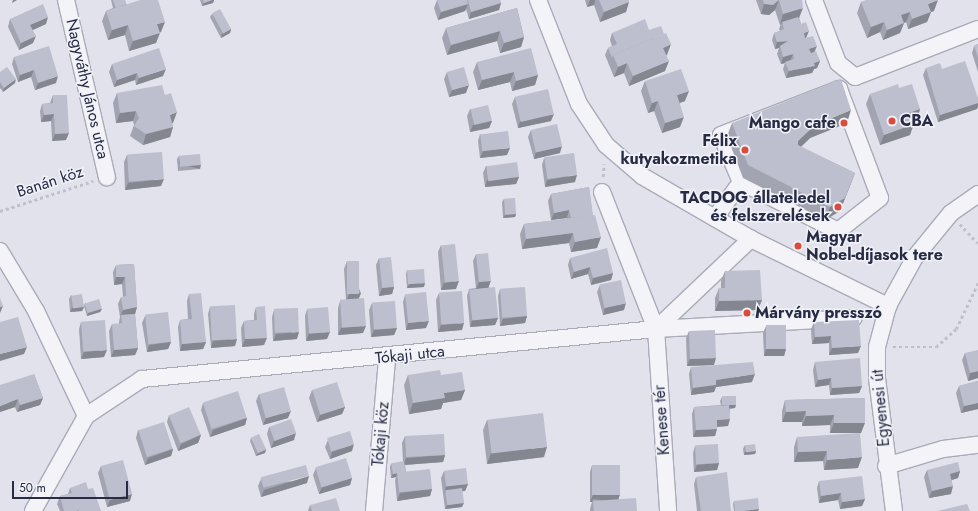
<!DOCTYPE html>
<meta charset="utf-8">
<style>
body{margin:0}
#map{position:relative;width:978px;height:511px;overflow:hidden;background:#e1e2eb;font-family:Jost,sans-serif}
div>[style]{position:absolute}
.path>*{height:2.5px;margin-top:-1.25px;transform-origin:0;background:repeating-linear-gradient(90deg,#bfc0c9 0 3px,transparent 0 6px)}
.roads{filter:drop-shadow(1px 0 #a9abb9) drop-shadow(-1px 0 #a9abb9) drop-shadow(0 1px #a9abb9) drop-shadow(0 -1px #a9abb9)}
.minor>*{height:16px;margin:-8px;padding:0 8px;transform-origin:8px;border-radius:8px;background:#f4f4f8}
.wall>*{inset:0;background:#a3a4b1}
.shaded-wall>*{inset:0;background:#848690;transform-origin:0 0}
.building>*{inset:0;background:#bdbfce;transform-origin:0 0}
.dots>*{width:11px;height:11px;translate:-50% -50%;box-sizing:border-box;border:2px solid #f0f2f8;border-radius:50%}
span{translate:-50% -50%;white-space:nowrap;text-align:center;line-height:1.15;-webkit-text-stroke:3px #f0f2f8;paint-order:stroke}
.street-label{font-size:16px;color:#272b44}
.poi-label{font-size:16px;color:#272b44;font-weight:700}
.left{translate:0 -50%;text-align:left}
.right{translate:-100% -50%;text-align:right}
.scale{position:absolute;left:12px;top:481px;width:116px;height:18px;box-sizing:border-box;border:2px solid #272b44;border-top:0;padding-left:5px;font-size:12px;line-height:14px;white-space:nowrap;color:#272b44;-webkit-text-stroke:3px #f0f2f8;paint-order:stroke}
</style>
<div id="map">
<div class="path">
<i style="left:603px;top:177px;width:13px;rotate:-86deg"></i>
<i style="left:0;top:211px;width:98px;rotate:-17.9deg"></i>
<i style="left:960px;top:224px;width:26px;rotate:47deg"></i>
<i style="left:893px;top:347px;width:43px"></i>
<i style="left:936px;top:347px;width:27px;rotate:-42deg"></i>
<i style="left:956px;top:329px;width:51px;rotate:-64.4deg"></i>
</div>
<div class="roads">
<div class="minor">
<i style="left:66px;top:0;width:182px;rotate:77deg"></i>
<i style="left:538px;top:0;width:112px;rotate:68.5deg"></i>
<i style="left:579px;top:104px;width:49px;rotate:56.6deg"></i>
<i style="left:606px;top:145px;width:48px;rotate:40.7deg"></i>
<i style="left:642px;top:176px;width:126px;rotate:30deg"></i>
<i style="left:751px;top:239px;width:153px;rotate:26.1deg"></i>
<i style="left:814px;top:0;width:67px;rotate:69.1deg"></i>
<i style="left:838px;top:63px;width:22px;rotate:39deg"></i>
<i style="left:855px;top:77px;width:132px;rotate:-21.3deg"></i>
<i style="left:839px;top:89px;width:116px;rotate:69.4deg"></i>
<i style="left:880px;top:198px;width:53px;rotate:141.8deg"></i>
<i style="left:838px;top:231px;width:109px;rotate:-153.2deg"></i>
<i style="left:741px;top:182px;width:51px;rotate:-113.1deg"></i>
<i style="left:721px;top:135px;width:127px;rotate:-21.3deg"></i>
<i style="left:602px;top:192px;width:147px;rotate:68.5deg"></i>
<i style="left:656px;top:329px;width:182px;rotate:86.2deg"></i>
<i style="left:715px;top:218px;width:44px;rotate:-54.2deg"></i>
<i style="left:0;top:251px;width:70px;rotate:59deg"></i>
<i style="left:36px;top:311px;width:116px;rotate:64.5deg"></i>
<i style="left:656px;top:329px;width:131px;rotate:-43.5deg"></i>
<i style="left:886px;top:466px;width:59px;rotate:-16.6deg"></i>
<i style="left:943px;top:449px;width:35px;rotate:-7deg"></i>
<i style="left:33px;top:511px;width:109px;rotate:-60.8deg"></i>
<i style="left:86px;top:416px;width:67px;rotate:-33.5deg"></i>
<i style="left:142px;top:379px;width:516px;rotate:-5.56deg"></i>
<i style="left:656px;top:329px;width:198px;rotate:-3.2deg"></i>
<i style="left:374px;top:511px;width:154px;rotate:-85.1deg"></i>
<i style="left:894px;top:511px;width:134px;rotate:-97.3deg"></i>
<i style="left:877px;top:378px;width:31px;rotate:-90deg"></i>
<i style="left:877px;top:347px;width:42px;rotate:-75deg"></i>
<i style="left:888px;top:306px;width:56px;rotate:-61.1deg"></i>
<i style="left:915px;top:257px;width:57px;rotate:-50.7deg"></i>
<i style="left:951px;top:213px;width:33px;rotate:-35deg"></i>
</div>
</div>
<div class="wall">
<i style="clip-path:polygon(111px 0,125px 0,126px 4px,161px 32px,159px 33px,156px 43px,129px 51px,125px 35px,108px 40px,102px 21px,106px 11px,113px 8px)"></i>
<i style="clip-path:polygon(200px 0,214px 0,213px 3px,202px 6px)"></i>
<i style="clip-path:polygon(437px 0,500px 0,501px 3px,499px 10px,469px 19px,466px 9px,465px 11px,438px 20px,434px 8px)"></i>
<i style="clip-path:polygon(585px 0,629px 0,626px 12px,600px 22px,594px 5px,587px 7px)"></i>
<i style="clip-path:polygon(756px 0,802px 0,799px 18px,806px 38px,820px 61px,817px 68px,814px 69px,812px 73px,786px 78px,783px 69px,785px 63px,781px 64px,777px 54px,779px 48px,775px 49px,772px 40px,774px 33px,780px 31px,779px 29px,781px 24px,780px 25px,775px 10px,769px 15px,761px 14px)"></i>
<i style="clip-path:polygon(861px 2px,934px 11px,931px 12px,927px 22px,908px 29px,906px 22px,904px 23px,900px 33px,883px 40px,880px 32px,867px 38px,857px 13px)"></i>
<i style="clip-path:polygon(517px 8px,524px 37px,521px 47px,500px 53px,497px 41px,447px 55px,442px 38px,446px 28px)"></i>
<i style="clip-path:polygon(212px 14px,231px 29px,230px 33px,221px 38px,210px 17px)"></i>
<i style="clip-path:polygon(10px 19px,46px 24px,33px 30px,33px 43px,19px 50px,8px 27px)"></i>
<i style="clip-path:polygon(649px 30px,667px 55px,666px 55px,665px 71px,629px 86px,624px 73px,614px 77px,605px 55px,608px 48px,612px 46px,610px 40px,612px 33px)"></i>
<i style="clip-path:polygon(978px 44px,978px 72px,972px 53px,974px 46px)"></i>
<i style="clip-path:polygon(14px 57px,56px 83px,35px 90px,31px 77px,18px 82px,12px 64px)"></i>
<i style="clip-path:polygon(477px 62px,538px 75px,535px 85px,512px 91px,510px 82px,478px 90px,473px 72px)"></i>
<i style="clip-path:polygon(112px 64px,163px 76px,136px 85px,135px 80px,114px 87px,109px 72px)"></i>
<i style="clip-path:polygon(926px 68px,942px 69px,978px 98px,978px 106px,977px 109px,938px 122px,923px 75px)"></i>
<i style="clip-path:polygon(0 72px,15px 83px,3px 92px,0 88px)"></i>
<i style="clip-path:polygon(447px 72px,466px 93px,449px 97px,444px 79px)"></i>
<i style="clip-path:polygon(645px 81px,685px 101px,680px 103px,680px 127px,662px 133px,654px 111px,648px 113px,641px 91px)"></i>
<i style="clip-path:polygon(899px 88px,920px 109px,917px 119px,912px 121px,910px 135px,880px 145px,866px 104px,870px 94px)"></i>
<i style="clip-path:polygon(117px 93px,173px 123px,172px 123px,173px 127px,170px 137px,143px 145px,130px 136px,134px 125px,133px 121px,116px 123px,113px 103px)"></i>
<i style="clip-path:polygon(53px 95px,66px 140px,52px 141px,51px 121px,41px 122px,40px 111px,42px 104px,50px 103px)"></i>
<i style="clip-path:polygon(515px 97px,551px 121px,518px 128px,512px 104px)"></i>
<i style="clip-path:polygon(470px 109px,492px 121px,489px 128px,470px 132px,467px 116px)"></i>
<i style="clip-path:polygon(732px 123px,847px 123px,810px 138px,801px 147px,855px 173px,840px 211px,825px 220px,743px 178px,727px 136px)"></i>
<i style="clip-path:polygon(531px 130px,560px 153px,534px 159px,528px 137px)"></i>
<i style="clip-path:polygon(480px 134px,507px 155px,480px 158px,478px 141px)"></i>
<i style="clip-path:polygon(127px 155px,161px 186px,125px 190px,124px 162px)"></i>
<i style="clip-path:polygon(179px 156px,200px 169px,178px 171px,177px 159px)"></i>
<i style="clip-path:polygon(544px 158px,575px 182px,545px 187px,542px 165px)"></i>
<i style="clip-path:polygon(486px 166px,519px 177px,516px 184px,485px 187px,483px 173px)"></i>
<i style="clip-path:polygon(589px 187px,597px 248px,571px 252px,569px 243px,522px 249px,520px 234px,524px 224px,567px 219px,567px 218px,551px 220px,548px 201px,551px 194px)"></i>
<i style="clip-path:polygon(504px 199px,516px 214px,515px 217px,503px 218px,502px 202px)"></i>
<i style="clip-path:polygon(441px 245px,456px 289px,441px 290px,438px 252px)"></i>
<i style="clip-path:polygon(476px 254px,489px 287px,498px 318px,495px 325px,470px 327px,467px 296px,469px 289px,476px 288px,473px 261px)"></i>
<i style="clip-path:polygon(379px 258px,394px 287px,392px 294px,379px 296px,376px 265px)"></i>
<i style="clip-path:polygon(570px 258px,613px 273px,611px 280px,591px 285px,588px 274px,571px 279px,568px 265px)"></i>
<i style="clip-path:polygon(347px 261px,361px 293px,359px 298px,363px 333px,338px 335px,338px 308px,340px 301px,346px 300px,344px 269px)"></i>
<i style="clip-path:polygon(134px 264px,137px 307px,135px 314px,138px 348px,135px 355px,111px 357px,109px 331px,112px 324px,119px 324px,119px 322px,120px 317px,118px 304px,121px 297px,123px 297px,122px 284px,114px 285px,113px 272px,116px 265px)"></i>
<i style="clip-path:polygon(407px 270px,424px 287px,407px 288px,406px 274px)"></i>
<i style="clip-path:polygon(725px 271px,758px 310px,715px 311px,715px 298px,719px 288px,721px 288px,721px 281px)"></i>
<i style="clip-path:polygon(600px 285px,624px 310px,603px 315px,597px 292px)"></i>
<i style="clip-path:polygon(500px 289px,527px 316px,525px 323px,500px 326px,498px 296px)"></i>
<i style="clip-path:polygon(439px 293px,462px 330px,438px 332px,436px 300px)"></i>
<i style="clip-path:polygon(189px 294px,206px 342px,203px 349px,180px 351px,178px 327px,180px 320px,188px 319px,187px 301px)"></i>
<i style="clip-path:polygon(71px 295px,84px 307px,82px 311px,70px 312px,69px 299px)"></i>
<i style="clip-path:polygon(405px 295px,426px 328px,406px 330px,403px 302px)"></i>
<i style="clip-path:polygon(85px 303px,102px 309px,100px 312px,87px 316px,84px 306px)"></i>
<i style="clip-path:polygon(372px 303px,397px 328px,394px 335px,371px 337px,369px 310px)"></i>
<i style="clip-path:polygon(210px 307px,235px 346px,211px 348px,208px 314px)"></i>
<i style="clip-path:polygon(256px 307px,264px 345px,242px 347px,241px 328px,244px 321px,254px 320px,254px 314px)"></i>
<i style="clip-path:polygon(307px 309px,327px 339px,306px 341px,305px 316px)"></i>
<i style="clip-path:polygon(274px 310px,297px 339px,273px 341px,272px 317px)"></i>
<i style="clip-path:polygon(145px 316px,171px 342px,168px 349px,147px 352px,142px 323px)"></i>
<i style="clip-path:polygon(81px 322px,104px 357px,81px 359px,79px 329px)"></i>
<i style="clip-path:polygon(814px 322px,858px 353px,829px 355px,829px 343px,812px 344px,811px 329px)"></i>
<i style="clip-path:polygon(766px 326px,786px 349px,784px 356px,764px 356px,763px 333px)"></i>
<i style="clip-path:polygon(689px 331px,714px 365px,687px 366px,686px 338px)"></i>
<i style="clip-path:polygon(965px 353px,978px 378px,968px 381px,962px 360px)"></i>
<i style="clip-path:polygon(815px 362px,862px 386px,859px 393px,830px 395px,829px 385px,815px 387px,813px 370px)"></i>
<i style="clip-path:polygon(691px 367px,752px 382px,716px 387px,714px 392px,691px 395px,689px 374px)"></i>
<i style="clip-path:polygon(34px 374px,43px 398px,40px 405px,17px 412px,15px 407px,0 412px)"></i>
<i style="clip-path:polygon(408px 375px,441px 375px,465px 390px,461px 400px,443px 403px,441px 409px,409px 414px,404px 385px)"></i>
<i style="clip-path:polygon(978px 381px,978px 409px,961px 413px,956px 393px,959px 386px)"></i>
<i style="clip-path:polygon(312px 390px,345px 407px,342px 414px,317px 422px,309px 398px)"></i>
<i style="clip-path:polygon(259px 394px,288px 418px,263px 425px,256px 401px)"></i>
<i style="clip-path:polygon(722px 397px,735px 408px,730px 409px,728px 426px,717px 427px,715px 436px,693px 437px,692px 414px,694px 407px,721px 405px,720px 401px)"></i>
<i style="clip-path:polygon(865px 398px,861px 433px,830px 433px,830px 425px,802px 426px,802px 422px,782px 422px,782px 411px,785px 400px)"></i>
<i style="clip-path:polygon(203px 403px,247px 418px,245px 425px,210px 437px,201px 410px)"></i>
<i style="clip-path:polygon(169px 415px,201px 435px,198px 443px,178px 451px,167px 422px)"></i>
<i style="clip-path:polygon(487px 420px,544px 457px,487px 464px,483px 430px)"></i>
<i style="clip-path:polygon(269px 427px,294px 440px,271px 448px,267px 434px)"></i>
<i style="clip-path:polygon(138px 430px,173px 449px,171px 456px,145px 465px,136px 438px)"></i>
<i style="clip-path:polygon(405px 436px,445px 455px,443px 462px,405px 465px,406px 472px,432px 489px,430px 496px,397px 501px,395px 480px,396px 477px,391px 478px,390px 467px,391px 464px,403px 462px,402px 443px)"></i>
<i style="clip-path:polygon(797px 437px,858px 468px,824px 470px,823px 461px,794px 462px,794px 447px)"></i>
<i style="clip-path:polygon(251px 438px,266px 449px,265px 453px,256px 456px,250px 441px)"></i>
<i style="clip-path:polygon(328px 440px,352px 451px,330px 459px,325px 447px)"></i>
<i style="clip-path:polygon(745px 445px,756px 451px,755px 454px,744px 455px,743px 449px)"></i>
<i style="clip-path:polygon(695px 446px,719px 463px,717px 470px,694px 472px,693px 453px)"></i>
<i style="clip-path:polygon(592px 465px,619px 499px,637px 511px,590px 511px,590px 509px,592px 502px,590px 502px,590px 472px)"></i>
<i style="clip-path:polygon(101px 466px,130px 501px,107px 507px,98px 473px)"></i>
<i style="clip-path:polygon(316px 468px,352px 478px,350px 485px,319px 494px,313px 475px)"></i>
<i style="clip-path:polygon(927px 470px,960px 471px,958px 478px,952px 480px,951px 494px,929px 498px,924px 477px)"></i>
<i style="clip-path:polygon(444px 471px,468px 484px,465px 491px,462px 491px,462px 507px,445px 509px,441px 478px)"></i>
<i style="clip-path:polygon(696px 477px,731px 511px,697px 511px,694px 484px)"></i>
<i style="clip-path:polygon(261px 479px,307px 483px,261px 497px,258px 486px)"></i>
<i style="clip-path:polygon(819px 481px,865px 499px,862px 506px,840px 509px,838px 500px,819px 503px,817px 488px)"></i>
<i style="clip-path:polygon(70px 488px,88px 489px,101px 511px,60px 511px,57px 504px,60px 496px,68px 494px)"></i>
<i style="clip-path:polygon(734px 501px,759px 509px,758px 511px,734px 511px,733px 504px)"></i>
<i style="clip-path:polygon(310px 505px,340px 511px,308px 511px)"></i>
</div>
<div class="shaded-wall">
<i style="clip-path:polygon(13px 0,17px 0,12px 3px)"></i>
<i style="clip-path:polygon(212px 0,214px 0,213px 3px,202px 6px,204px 3px)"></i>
<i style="clip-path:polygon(590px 0,595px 0,594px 5px,587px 7px)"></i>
<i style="clip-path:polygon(779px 0,775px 10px,769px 15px,761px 14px,764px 4px)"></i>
<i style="clip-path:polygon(938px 0,934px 11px,931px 12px,927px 22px,908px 29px,912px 19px,928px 4px)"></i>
<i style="clip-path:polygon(629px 2px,626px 12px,600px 22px,604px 12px)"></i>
<i style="clip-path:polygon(501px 3px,499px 10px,469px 19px,471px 12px)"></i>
<i style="clip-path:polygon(468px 4px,465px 11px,438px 20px,441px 12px)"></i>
<i style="clip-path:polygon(803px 8px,799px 18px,782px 24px,782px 22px,781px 24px,780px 25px,783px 14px)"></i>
<i style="clip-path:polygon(910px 12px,906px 22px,897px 26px,901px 15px)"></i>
<i style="clip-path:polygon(48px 17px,46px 24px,28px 32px,30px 25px)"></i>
<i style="clip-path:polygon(165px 22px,161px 32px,153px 34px,157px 24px)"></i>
<i style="clip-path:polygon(884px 22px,880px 32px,867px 38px,871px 27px)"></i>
<i style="clip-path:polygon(904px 23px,900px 33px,883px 40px,887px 30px)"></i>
<i style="clip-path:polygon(128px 25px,125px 35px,108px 40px,112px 30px)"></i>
<i style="clip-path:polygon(231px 29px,230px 33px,221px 38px,222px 34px)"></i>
<i style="clip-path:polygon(500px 31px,497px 41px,447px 55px,451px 45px)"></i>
<i style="clip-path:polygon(809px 31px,806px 38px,801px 40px,804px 33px)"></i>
<i style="clip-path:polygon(160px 33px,156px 43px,129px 51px,133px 41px)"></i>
<i style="clip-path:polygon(36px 36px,33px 43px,19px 50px,21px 43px)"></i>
<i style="clip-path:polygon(524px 37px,521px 47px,500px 53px,504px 43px)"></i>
<i style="clip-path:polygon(788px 41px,780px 46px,779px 48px,775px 49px,777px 42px)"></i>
<i style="clip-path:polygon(671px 44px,667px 55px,659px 58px,663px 48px)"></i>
<i style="clip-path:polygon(817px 46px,814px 53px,806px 56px,809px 49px)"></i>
<i style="clip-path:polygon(793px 54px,790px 61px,785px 62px,785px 63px,781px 64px,783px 57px)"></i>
<i style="clip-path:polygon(669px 61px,665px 71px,629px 86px,633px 76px)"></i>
<i style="clip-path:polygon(820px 61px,817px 68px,814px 69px,812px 73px,786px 78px,789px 71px)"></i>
<i style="clip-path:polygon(627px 63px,624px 73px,614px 77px,618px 67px)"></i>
<i style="clip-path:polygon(166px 69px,163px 76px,136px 85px,139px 78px)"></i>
<i style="clip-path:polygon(34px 70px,31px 77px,18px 82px,20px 75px)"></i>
<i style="clip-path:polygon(514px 72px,510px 82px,478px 90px,482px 80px)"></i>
<i style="clip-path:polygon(137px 73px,135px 80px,114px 87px,117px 80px)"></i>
<i style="clip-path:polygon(538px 75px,535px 85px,512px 91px,516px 81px)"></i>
<i style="clip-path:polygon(58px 76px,56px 83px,35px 90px,38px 83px)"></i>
<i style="clip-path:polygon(16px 79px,15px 83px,3px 92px,4px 88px)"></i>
<i style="clip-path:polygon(469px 85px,466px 93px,449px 97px,452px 90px)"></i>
<i style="clip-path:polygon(689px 91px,685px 101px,673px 105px,677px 95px)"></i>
<i style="clip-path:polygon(658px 101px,654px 111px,648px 113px,652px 103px)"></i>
<i style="clip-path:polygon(978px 103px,978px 106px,977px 109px,938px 122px,940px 115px)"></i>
<i style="clip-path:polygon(920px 109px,917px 119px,906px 123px,909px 113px)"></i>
<i style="clip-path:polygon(851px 110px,847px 123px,810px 138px,793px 154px,798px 141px,815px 125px)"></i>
<i style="clip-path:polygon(136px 111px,133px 121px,116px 123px,120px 113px)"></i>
<i style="clip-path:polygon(177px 112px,173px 123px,167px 125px,170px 115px)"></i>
<i style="clip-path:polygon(54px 114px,51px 121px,41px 122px,44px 115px)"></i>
<i style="clip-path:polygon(554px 114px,551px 121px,518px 128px,520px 121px)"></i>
<i style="clip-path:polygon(684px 117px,680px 127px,662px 133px,665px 123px)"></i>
<i style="clip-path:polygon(492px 121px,489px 128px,470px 132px,473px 125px)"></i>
<i style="clip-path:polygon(914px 124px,910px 135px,880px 145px,884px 135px)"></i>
<i style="clip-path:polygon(173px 127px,170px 137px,143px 145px,146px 134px)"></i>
<i style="clip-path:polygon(69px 133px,66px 140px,52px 141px,55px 134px)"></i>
<i style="clip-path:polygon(562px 146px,560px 153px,534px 159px,536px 152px)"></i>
<i style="clip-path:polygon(510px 148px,507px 155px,480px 158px,483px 151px)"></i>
<i style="left:201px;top:165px;width:4px;height:22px;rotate:104deg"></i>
<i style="clip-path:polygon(855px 173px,840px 211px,825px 220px,830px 207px)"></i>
<i style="clip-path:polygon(577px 175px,575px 182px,545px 187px,547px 180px)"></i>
<i style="clip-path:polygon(519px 177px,516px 184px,485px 187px,487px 180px)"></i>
<i style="clip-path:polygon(164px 179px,161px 186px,125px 190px,128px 183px)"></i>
<i style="clip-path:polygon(569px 210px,567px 218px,551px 220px,554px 213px)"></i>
<i style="clip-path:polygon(516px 214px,515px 217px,503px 218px,505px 215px)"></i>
<i style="clip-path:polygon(573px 233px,569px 243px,522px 249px,526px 239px)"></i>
<i style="clip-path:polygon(601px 237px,597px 248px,571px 252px,575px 242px)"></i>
<i style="clip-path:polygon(590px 267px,588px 274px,571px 279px,574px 272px)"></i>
<i style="clip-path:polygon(613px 273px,611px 280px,591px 285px,593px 278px)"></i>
<i style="clip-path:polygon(116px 277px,125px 277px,122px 284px,114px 285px)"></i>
<i style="clip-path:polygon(459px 281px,456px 289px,441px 290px,444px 283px)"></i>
<i style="clip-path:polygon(491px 281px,488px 288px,476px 289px,479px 282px)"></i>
<i style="clip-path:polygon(425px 283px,424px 287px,407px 288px,409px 284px)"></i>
<i style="clip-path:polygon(394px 287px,392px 294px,379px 296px,382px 288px)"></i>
<i style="clip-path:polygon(361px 293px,358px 300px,346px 301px,349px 294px)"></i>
<i style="clip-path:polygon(762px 300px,758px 310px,715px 311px,719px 301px)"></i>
<i style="clip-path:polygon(626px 303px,624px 310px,603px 315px,605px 308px)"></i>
<i style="clip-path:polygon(3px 306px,0 313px,0 307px)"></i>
<i style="clip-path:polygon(84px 307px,82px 311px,70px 312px,72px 308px)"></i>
<i style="clip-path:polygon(137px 307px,135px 314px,121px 315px,120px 317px,123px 310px)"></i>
<i style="clip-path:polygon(102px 309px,100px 312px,87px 316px,88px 313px)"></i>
<i style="clip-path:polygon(527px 316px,525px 323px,500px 326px,503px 319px)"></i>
<i style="clip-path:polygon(498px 318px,495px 325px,470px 327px,472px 320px)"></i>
<i style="clip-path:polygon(429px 321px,426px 328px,406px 330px,408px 323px)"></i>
<i style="clip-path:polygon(464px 323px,462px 330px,438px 332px,441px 325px)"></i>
<i style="clip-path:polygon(366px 326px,363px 333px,338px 335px,341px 328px)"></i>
<i style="clip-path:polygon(397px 328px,394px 335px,371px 337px,374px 330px)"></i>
<i style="clip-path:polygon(299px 332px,297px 339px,273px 341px,276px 334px)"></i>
<i style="clip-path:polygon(330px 332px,327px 339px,306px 341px,309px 333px)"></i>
<i style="clip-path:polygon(831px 336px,829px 343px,812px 344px,815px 337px)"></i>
<i style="clip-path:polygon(267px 338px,264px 345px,242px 347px,245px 339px)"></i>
<i style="clip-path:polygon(237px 339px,235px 346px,211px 348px,213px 341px)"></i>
<i style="clip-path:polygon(171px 342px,168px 349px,147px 352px,149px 345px)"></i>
<i style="clip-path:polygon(206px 342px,203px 349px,180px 351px,182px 344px)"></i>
<i style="clip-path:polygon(861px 346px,858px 353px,829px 355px,832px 348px)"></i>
<i style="clip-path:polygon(27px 347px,24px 354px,0 361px,0 354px)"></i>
<i style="clip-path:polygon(138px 348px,135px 355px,111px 357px,114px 350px)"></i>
<i style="clip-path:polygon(766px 349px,786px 349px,784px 356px,764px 356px)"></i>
<i style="clip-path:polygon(107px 350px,104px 357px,81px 359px,84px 352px)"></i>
<i style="clip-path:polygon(716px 358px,714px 365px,687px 366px,690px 359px)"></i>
<i style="clip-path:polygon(978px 371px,978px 378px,968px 381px,970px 373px)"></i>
<i style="clip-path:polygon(755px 374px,752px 382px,716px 387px,714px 392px,691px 395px,693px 388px,716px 380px)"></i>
<i style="clip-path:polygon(831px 378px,829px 385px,815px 387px,818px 380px)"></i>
<i style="clip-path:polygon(862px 386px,859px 393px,830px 395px,832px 388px)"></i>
<i style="clip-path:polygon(465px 390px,461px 400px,443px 403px,441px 409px,409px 414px,413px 403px,444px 393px)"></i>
<i style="clip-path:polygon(43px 398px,40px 405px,17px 412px,20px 405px)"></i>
<i style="clip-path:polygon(18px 399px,15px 407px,0 412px,0 406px)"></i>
<i style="clip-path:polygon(978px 403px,978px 409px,961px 413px,964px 406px)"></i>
<i style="clip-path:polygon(722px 405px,736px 405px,735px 408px,721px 409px)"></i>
<i style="clip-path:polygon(345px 407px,342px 414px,317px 422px,320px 415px)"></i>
<i style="clip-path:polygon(291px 411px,288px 418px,263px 425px,266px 418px)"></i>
<i style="clip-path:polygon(806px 411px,802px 422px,782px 422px,786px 412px)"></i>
<i style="clip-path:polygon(834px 415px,830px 425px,802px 426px,806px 416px)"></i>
<i style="clip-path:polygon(247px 418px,245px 425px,210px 437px,213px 430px)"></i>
<i style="clip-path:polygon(730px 419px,728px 426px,714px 427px,717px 420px)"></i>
<i style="clip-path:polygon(834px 423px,865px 423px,861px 433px,830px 433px)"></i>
<i style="clip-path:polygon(717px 429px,715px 436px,693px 437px,696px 430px)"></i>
<i style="clip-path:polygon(296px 433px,294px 440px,271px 448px,274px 441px)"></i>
<i style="clip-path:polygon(201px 435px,198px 443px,178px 451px,181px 444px)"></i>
<i style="clip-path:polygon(354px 444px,352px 451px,330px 459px,332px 452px)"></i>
<i style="clip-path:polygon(547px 447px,544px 457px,487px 464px,491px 453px)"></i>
<i style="clip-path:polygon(173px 449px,171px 456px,145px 465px,148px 458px)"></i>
<i style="clip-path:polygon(266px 449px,265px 453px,256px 456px,258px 453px)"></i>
<i style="clip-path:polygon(756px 451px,755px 454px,744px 455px,745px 452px)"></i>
<i style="clip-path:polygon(827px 451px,823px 461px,794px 462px,798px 452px)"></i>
<i style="clip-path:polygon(445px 455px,443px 462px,403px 465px,406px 458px)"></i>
<i style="clip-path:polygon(862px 457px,858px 468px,824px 470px,827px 460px)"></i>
<i style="clip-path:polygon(719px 463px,717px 470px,694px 472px,697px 465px)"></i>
<i style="clip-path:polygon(960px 471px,958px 478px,948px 481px,950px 474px)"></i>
<i style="clip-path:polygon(397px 473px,396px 477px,391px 478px,393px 474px)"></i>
<i style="clip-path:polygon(309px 476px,307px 483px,261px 497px,264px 490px)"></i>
<i style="clip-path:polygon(352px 478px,350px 485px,319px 494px,322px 487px)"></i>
<i style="clip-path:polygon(468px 484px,465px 491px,445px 493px,445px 490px,446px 486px)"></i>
<i style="clip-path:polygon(953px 486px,951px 494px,929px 498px,932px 491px)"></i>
<i style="clip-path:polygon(432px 489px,430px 496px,397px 501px,400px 493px)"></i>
<i style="clip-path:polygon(841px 493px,838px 500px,819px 503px,821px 496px)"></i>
<i style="clip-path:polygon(132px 494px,130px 501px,107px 507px,110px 500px)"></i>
<i style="clip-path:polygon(593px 495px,620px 495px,617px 502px,593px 499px,592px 502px,590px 502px)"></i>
<i style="clip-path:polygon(865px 499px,862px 506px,840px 509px,842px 502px)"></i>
<i style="clip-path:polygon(464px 503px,462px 507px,445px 509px,447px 505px)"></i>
<i style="clip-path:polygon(759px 509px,758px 511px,743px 511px)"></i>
</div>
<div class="building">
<i style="clip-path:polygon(113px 0,125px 0,126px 4px,116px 8px)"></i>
<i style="clip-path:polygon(140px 0,158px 0,165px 22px,157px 24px,160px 33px,133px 41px,128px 25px,112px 30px,106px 11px)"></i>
<i style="clip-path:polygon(203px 0,212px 0,204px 3px)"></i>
<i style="clip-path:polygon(437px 0,467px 0,468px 4px,441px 12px)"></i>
<i style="clip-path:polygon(468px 0,500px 0,501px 3px,471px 12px)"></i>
<i style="clip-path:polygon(599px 0,629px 0,629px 2px,604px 12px)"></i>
<i style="clip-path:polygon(763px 0,802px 0,803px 8px,783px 14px,779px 0,773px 5px,764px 4px)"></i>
<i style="clip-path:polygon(866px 0,938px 0,928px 4px,931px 12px,912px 19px,910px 12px,901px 15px,904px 23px,887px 30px,884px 22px,871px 27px,861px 2px)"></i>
<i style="clip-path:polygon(43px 4px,48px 17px,30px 25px,36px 36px,21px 43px,10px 19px)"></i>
<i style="clip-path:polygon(517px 8px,524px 37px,504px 43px,500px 31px,451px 45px,446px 28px)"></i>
<i style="left:220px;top:9px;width:23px;height:9px;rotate:61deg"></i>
<i style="clip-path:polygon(798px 17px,801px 24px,806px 22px,809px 31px,804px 33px,805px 38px,813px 36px,817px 46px,809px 49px,811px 53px,816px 51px,820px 61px,814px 63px,815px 66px,789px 71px,785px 62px,794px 59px,793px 54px,783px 57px,780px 46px,788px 41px,777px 42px,774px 33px,784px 29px,782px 22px)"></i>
<i style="clip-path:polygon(645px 19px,649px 30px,661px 26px,664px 34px,613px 55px,612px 58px,608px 48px,617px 44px,612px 33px)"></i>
<i style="clip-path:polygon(666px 33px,671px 44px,663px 48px,669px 61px,633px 76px,627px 63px,618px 67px,613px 55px)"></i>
<i style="clip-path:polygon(978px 44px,978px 57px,974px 46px)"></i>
<i style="clip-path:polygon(49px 46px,58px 76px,38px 83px,34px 70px,20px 75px,14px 57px)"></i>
<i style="clip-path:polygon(159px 48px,166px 69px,139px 78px,137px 73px,117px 80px,112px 64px)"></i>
<i style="clip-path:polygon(531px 48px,538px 75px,516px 81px,514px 72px,482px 80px,477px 62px)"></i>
<i style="clip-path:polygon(965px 61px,978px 98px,978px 103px,940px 115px,926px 68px,940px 63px,942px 69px)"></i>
<i style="clip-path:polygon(7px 67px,16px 79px,4px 88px,0 82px,0 72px)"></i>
<i style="left:464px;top:67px;width:19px;height:18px;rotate:74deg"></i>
<i style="clip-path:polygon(681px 69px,689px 91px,677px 95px,684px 117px,665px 123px,658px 101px,652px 103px,645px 81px)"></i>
<i style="clip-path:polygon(841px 79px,851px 110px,815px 125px,798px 141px,798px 145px,855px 173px,845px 198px,830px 207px,748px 165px,732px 123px)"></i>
<i style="clip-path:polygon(898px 84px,899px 88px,912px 84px,920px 109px,909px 113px,914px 124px,884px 135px,870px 94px)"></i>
<i style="clip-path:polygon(162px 85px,165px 95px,171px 93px,177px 112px,170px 115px,173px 127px,146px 134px,134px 126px,139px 118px,136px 111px,120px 113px,117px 93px)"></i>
<i style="left:548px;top:89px;width:26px;height:34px;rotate:77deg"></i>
<i style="clip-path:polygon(53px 95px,67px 95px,69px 133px,55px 134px,54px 114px,44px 115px,42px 104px,53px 103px)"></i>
<i style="left:488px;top:105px;width:16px;height:18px;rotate:76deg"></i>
<i style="left:557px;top:124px;width:23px;height:27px;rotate:77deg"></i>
<i style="left:508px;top:131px;width:17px;height:28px;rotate:83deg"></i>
<i style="left:162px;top:152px;width:27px;height:35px;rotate:86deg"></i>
<i style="left:574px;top:153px;width:22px;height:30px;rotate:82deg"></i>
<i style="left:200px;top:154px;width:11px;height:21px;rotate:85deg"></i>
<i style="left:517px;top:162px;width:15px;height:31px;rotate:82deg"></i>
<i style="clip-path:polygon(589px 187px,593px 216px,571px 218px,569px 210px,554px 213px,551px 194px)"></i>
<i style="left:515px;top:198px;width:16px;height:11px;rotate:86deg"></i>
<i style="clip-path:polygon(595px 215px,601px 237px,575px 242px,573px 233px,526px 239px,524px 224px)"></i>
<i style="left:455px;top:244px;width:37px;height:14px;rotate:84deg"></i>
<i style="clip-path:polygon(607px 248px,613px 273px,593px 278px,590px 267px,574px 272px,570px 258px)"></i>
<i style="left:488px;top:253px;width:28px;height:12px;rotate:84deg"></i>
<i style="left:391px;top:257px;width:30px;height:12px;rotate:84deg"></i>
<i style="left:347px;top:261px;width:12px;height:33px"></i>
<i style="clip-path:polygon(134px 264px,137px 307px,123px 310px,121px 297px,126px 296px,125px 277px,116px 277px,116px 265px)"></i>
<i style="left:424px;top:269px;width:14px;height:17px;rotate:86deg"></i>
<i style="clip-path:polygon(760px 270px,762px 300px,719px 301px,719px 288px,725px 288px,725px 271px)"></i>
<i style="left:621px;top:280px;width:24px;height:22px;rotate:78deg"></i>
<i style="left:495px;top:287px;width:31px;height:26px;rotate:84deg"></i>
<i style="left:525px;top:287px;width:29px;height:25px;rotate:86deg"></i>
<i style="left:462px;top:291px;width:32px;height:23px;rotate:86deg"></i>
<i style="left:426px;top:292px;width:29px;height:21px;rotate:84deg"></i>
<i style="clip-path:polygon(201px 293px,206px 342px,182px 344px,180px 320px,192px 319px,189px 294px)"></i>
<i style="left:82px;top:294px;width:13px;height:11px;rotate:81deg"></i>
<i style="clip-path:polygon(0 298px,3px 306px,0 307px)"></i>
<i style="left:364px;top:298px;width:28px;height:24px;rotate:86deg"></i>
<i style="left:99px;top:299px;width:10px;height:15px;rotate:73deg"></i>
<i style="left:395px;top:301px;width:27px;height:23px;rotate:86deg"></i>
<i style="left:235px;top:305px;width:34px;height:25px;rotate:87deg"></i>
<i style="clip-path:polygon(265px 306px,267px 338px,245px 339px,244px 321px,257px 320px,256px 307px)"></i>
<i style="left:328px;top:307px;width:25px;height:21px;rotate:85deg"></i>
<i style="left:298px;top:308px;width:24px;height:24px;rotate:88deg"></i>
<i style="left:168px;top:312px;width:30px;height:23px;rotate:84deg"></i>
<i style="clip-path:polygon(135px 314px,138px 348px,114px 350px,112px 324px,122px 323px,121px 315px)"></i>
<i style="clip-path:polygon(18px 317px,27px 347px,0 354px,0 322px)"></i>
<i style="left:105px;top:320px;width:30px;height:24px;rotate:86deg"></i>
<i style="clip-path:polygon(859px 320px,861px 346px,832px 348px,831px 336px,815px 337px,814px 322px)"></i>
<i style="left:786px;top:325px;width:24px;height:20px;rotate:90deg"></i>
<i style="left:715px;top:330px;width:28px;height:26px;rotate:88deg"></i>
<i style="clip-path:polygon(978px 350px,978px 371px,970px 373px,965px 353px)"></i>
<i style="clip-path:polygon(860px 358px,862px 386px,832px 388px,831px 378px,818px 380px,815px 362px)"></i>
<i style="clip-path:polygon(753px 362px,755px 374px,716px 380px,716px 385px,693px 388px,691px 367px)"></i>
<i style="clip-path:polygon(440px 370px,441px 375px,462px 372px,465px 390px,444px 393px,445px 398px,413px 403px,408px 375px)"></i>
<i style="clip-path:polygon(34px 374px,43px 398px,20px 405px,18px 399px,0 406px,0 385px)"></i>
<i style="clip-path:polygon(978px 381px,978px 403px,964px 406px,959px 386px)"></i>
<i style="left:337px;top:382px;width:26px;height:26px;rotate:72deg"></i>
<i style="left:284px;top:387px;width:25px;height:26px;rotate:74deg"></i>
<i style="left:238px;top:391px;width:28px;height:37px;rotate:72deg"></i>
<i style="left:736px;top:396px;width:9px;height:14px;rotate:90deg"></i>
<i style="clip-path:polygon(865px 398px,865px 423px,834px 423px,834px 415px,806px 416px,806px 411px,786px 412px,785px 400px)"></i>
<i style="clip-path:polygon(729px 405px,730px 419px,717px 420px,717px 429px,696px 430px,694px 407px)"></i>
<i style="left:189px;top:407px;width:30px;height:22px;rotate:67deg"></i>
<i style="left:543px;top:413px;width:34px;height:56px;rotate:83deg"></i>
<i style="left:291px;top:419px;width:15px;height:23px;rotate:70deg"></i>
<i style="left:164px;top:422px;width:28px;height:27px;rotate:72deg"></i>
<i style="left:350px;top:431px;width:14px;height:24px;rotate:73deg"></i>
<i style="clip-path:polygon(860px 433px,862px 457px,827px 460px,827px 451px,798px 452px,797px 437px)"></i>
<i style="left:259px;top:434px;width:17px;height:9px;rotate:65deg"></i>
<i style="left:444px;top:434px;width:21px;height:39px;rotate:87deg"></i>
<i style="left:718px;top:444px;width:19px;height:23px;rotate:87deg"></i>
<i style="left:755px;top:444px;width:7px;height:10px;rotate:82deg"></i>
<i style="left:346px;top:458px;width:21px;height:32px;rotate:73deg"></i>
<i style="left:123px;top:460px;width:35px;height:23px;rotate:75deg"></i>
<i style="left:404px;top:461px;width:11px;height:13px;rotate:80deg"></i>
<i style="clip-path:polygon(958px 462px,960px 471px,950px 474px,953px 486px,932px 491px,927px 470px)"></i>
<i style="left:306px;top:465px;width:11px;height:47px;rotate:75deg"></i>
<i style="left:592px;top:465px;width:28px;height:30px"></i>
<i style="left:466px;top:468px;width:16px;height:22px;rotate:83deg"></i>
<i style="left:430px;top:469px;width:20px;height:33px;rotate:84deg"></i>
<i style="clip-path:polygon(727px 472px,731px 511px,701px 511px,696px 477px)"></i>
<i style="clip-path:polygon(862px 476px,865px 499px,842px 502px,841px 493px,821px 496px,819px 481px)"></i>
<i style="clip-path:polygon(86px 482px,88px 489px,93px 488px,101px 511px,79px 511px,78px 510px,76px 511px,64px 511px,60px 496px,72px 493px,70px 488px)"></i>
<i style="left:462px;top:488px;width:15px;height:17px;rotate:82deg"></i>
<i style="clip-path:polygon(336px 498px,340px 511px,312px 511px,310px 505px)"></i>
<i style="left:636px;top:498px;width:13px;height:43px;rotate:86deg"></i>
<i style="clip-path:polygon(758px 498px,759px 509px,743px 511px,735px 511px,734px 501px)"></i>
<i style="clip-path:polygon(967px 504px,970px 511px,937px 511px)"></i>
</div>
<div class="dots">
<i style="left:892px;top:121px;background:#da4b3b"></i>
<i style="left:844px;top:123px;background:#da4b3b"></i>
<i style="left:745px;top:150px;background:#da4b3b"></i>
<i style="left:838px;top:207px;background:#da4b3b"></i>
<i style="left:798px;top:246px;background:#da4b3b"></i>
<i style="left:747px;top:313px;background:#da4b3b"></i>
</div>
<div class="street-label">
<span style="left:87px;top:89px;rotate:77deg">Nagyváthy János utca</span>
<span style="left:50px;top:182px;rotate:-18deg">Banán köz</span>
<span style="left:410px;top:355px;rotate:-6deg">Tókaji utca</span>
<span style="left:881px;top:408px;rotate:-95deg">Egyenesi út</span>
<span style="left:662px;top:420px;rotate:-94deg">Kenese tér</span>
<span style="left:381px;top:434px;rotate:-85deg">Tókaji köz</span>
</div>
<div class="poi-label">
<span class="left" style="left:900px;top:121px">CBA</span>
<span class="right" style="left:836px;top:123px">Mango cafe</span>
<span class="right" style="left:737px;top:150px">Félix<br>kutyakozmetika</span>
<span class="right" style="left:830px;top:207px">TACDOG állateledel<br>és felszerelések</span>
<span class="left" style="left:806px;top:246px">Magyar<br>Nobel-díjasok tere</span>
<span class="left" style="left:755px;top:313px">Márvány presszó</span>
</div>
<div class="scale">50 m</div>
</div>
